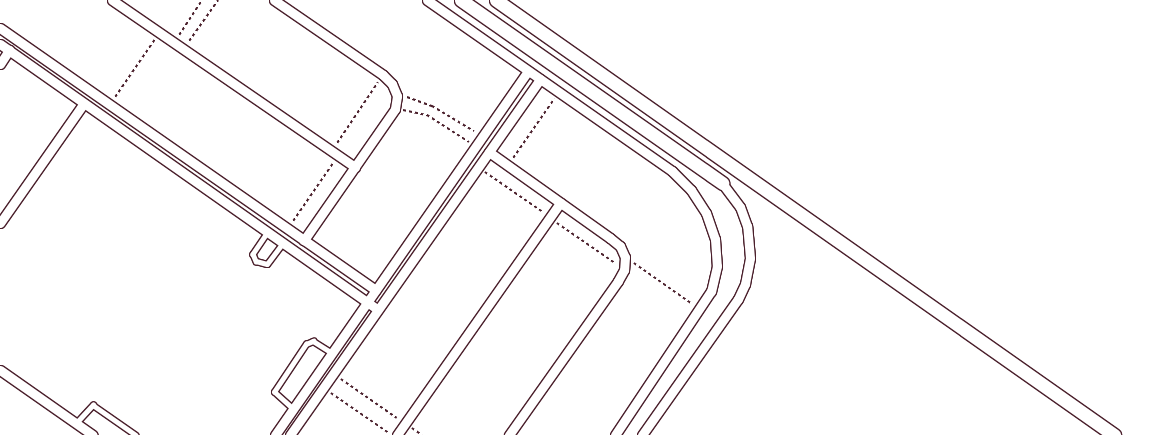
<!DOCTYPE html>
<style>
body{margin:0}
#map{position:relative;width:1161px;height:435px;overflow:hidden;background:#fff;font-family:Delius,sans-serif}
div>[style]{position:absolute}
.path>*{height:1.5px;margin-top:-0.75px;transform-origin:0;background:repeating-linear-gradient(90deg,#4a1f2b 0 3px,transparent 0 6px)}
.roads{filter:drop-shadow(1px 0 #4a1f2b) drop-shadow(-1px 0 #4a1f2b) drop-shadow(0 1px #4a1f2b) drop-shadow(0 -1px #4a1f2b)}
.lane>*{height:4.5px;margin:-2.25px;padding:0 2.25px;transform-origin:2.25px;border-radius:2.25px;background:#fff}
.street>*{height:9px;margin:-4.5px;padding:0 4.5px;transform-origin:4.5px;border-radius:4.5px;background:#fff}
.secondary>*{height:13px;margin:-6.5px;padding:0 6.5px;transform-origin:6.5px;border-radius:6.5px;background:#fff}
span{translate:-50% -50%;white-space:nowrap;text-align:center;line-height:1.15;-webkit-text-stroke:3.5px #fff;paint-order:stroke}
</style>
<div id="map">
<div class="path">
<i style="left:179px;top:35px;width:42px;rotate:-56.7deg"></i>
<i style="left:189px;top:41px;width:50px;rotate:-54.7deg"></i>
<i style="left:115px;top:97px;width:70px;rotate:-55.4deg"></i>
<i style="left:407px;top:97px;width:27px;rotate:20deg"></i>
<i style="left:432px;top:106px;width:49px;rotate:30.8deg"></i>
<i style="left:403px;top:110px;width:25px;rotate:12deg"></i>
<i style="left:427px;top:115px;width:50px;rotate:32.7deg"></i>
<i style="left:337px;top:143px;width:73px;rotate:-56.1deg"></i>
<i style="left:513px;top:158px;width:72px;rotate:-55.2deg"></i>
<i style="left:485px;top:172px;width:70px;rotate:34.6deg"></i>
<i style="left:293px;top:221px;width:70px;rotate:-55.4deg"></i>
<i style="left:557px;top:223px;width:70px;rotate:34.6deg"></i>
<i style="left:634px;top:263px;width:70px;rotate:35.1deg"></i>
<i style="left:341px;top:379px;width:68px;rotate:34.9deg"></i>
<i style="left:331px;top:393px;width:70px;rotate:34.6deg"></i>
<i style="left:412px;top:428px;width:12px;rotate:35deg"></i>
</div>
<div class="roads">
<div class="lane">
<i style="left:268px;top:232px;width:27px;rotate:124deg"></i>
<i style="left:253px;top:254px;width:8px;rotate:67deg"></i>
<i style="left:256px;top:261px;width:11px;rotate:15deg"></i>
<i style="left:267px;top:264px;width:26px;rotate:-53deg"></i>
<i style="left:293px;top:409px;width:25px;rotate:-138deg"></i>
<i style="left:274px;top:392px;width:58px;rotate:-56.3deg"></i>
<i style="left:306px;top:344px;width:8px;rotate:-23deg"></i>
<i style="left:313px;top:341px;width:22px;rotate:32deg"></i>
<i style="left:76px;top:423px;width:25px;rotate:-47deg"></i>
<i style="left:93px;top:405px;width:52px;rotate:34.9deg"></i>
</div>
<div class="street">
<i style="left:112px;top:0;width:295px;rotate:34.5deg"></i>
<i style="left:274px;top:0;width:132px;rotate:34.5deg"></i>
<i style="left:383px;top:75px;width:13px;rotate:45deg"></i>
<i style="left:392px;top:84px;width:13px;rotate:67deg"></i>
<i style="left:397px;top:96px;width:13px;rotate:99deg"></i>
<i style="left:395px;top:109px;width:160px;rotate:124.8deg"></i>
<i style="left:427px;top:0;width:299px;rotate:34.9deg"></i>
<i style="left:672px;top:171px;width:27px;rotate:45deg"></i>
<i style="left:691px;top:190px;width:27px;rotate:57deg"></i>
<i style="left:706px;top:213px;width:28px;rotate:71deg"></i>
<i style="left:715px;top:239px;width:27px;rotate:86deg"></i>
<i style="left:717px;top:266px;width:26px;rotate:103deg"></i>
<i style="left:711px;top:291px;width:173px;rotate:123.7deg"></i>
<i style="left:0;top:28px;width:458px;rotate:34.9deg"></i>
<i style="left:0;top:44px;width:461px;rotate:35.1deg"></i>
<i style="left:0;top:64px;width:17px;rotate:-57deg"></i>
<i style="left:489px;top:152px;width:148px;rotate:35.4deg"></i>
<i style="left:610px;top:238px;width:13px;rotate:39deg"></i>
<i style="left:620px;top:246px;width:12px;rotate:66deg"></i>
<i style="left:625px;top:257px;width:13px;rotate:94deg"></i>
<i style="left:624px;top:270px;width:13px;rotate:119deg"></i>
<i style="left:618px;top:281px;width:189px;rotate:125.3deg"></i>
<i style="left:0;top:223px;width:146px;rotate:-55deg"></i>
<i style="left:0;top:370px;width:113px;rotate:35deg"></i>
<i style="left:275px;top:435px;width:443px;rotate:-55.2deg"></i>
<i style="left:290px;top:435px;width:435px;rotate:-54.9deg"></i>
<i style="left:397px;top:435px;width:284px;rotate:-54.9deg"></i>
<i style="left:642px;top:435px;width:166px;rotate:-54.8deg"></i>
<i style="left:738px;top:299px;width:17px;rotate:-65deg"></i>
<i style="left:745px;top:284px;width:26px;rotate:-79deg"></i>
<i style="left:750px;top:258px;width:32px;rotate:-95deg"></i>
<i style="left:747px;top:226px;width:20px;rotate:-110deg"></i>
<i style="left:740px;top:207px;width:30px;rotate:-127deg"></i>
</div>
<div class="secondary">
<i style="left:461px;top:0;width:319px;rotate:35deg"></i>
<i style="left:496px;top:0;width:756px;rotate:35.14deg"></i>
</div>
</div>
</div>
